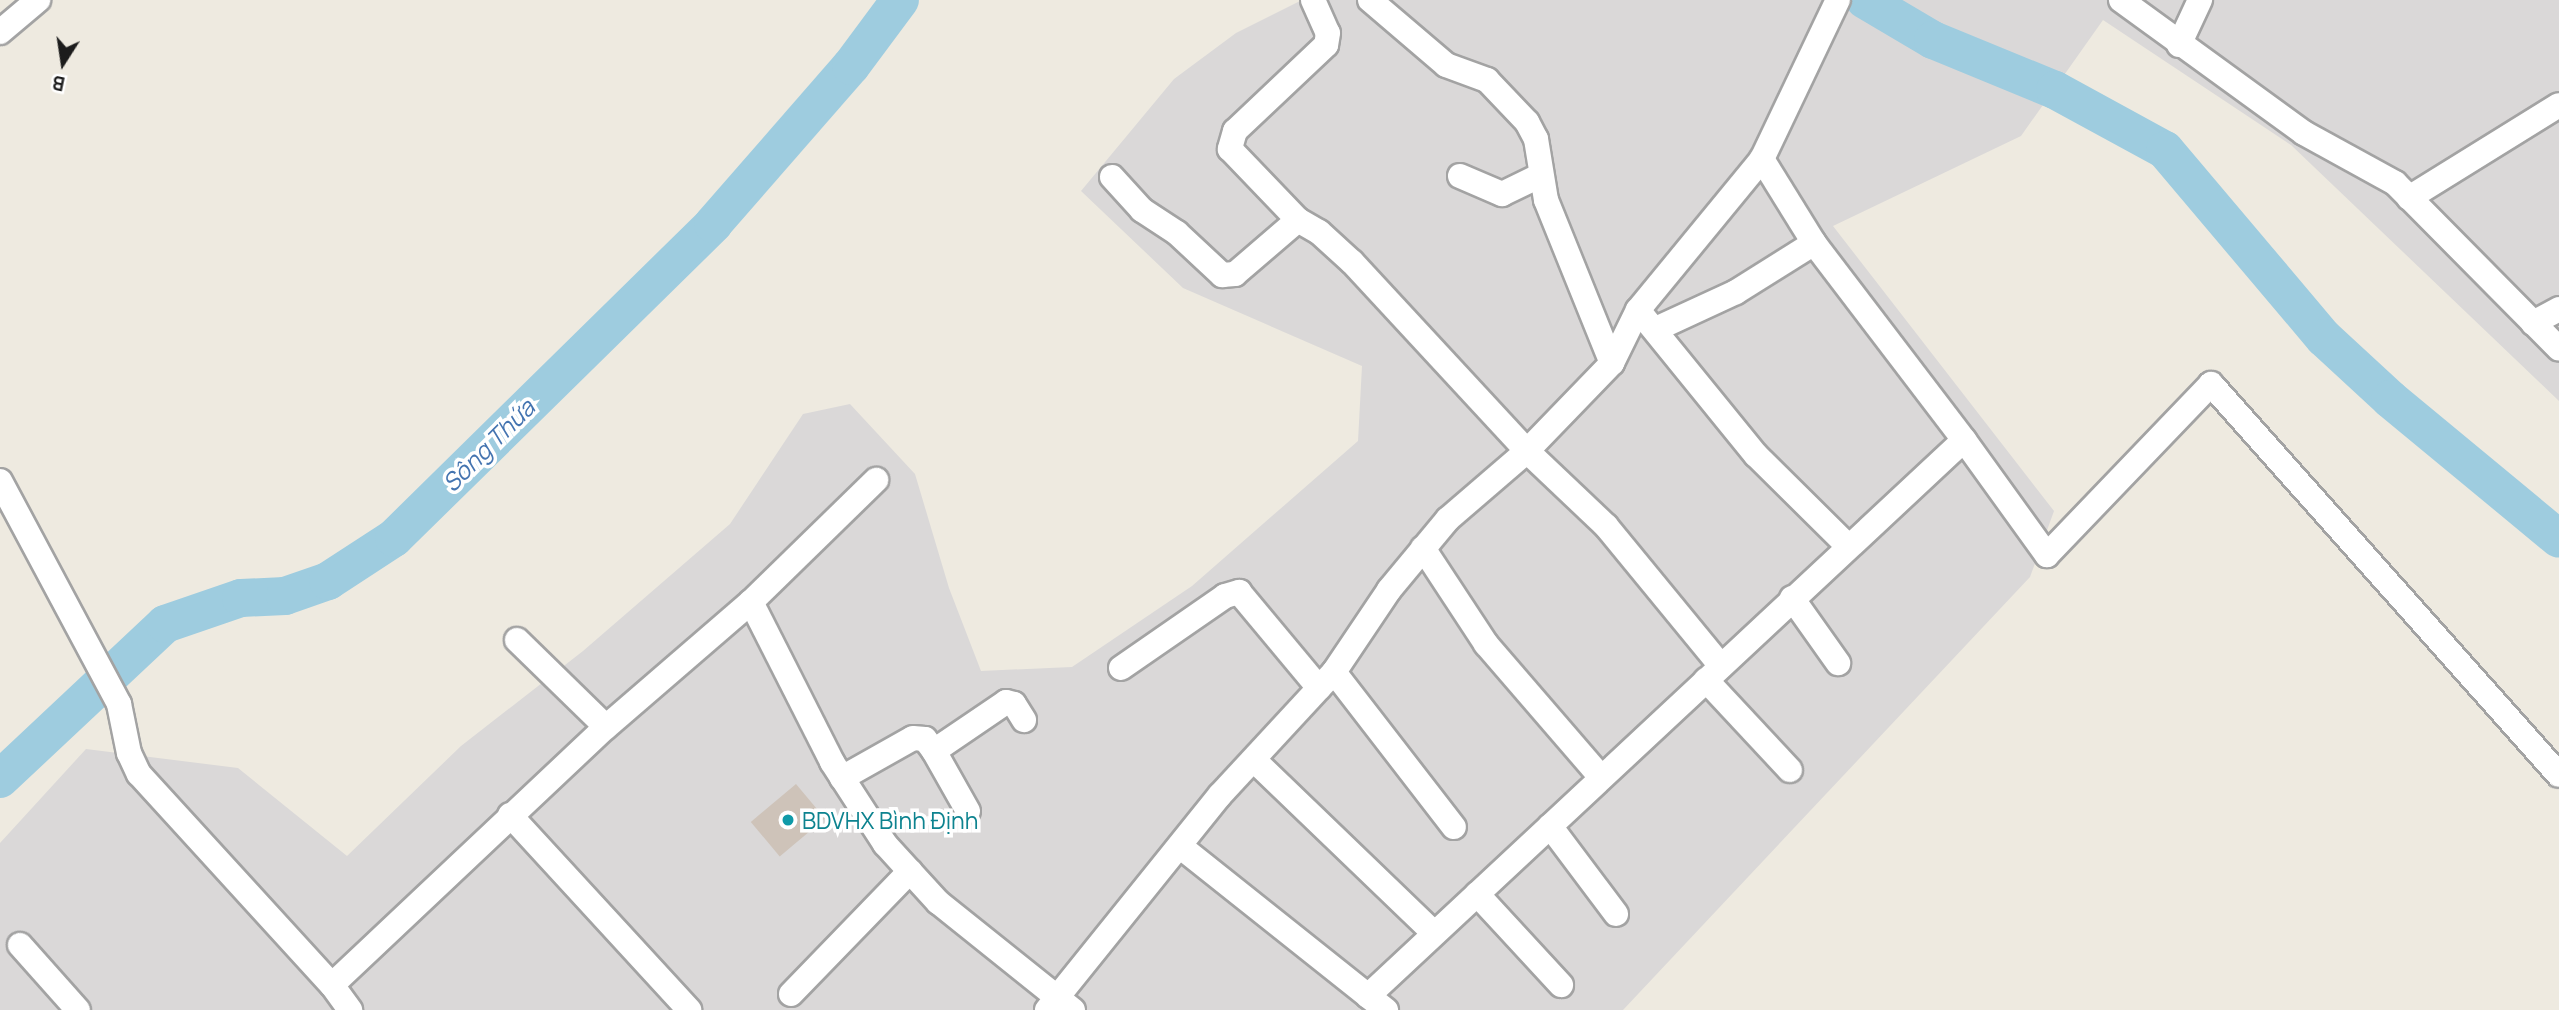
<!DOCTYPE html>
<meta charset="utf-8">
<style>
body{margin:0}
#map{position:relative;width:2559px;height:1010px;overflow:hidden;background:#eeeae0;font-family:Manrope,sans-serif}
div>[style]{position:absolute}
.residential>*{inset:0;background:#dad8d8}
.river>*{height:38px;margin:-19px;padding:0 19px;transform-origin:19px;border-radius:19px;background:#9eccdf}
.building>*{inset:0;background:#cec3b9;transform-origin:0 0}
.roads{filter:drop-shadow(2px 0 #a3a3a3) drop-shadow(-2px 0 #a3a3a3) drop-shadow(0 2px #a3a3a3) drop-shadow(0 -2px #a3a3a3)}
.minor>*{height:24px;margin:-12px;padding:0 12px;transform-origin:12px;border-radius:12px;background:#fff}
.dots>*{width:19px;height:19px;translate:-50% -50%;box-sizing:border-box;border:4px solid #fff;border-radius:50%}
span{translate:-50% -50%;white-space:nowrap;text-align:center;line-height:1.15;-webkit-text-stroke:7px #fff;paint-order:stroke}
.culture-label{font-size:23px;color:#0d838f}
.left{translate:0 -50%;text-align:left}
.water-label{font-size:24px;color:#4474b0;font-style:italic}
.north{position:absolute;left:28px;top:28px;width:70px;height:70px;-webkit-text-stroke:5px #fff;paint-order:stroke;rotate:192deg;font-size:19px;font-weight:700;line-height:28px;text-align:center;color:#1c1c1c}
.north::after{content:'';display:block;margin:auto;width:24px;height:32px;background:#1c1c1c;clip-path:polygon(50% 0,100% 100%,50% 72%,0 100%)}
</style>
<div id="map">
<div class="residential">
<i style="clip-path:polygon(1302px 0,2559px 0,2559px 401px,2291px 145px,2103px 20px,2021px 136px,1833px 226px,2054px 511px,2030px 577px,1623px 1010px,0 1010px,0 843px,86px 749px,238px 768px,347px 856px,461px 746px,583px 651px,730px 524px,803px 414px,850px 404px,915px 474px,949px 588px,981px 671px,1072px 667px,1192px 586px,1358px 441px,1362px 366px,1183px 288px,1081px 191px,1174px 79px,1236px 33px)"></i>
</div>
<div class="river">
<i style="left:1865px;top:0;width:79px;rotate:30.5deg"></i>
<i style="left:1933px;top:40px;width:132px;rotate:22.3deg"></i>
<i style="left:2055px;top:90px;width:125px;rotate:28.6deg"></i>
<i style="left:2165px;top:150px;width:246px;rotate:49.8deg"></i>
<i style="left:2324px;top:338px;width:90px;rotate:42.7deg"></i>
<i style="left:2390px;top:399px;width:219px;rotate:39.6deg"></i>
<i style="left:0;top:779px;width:226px;rotate:-43.2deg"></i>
<i style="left:165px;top:624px;width:80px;rotate:-18.9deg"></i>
<i style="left:241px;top:598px;width:44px;rotate:-2.6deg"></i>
<i style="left:285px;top:596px;width:46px;rotate:-19.2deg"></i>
<i style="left:328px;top:581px;width:79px;rotate:-33.1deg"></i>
<i style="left:394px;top:538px;width:448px;rotate:-44.5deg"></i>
<i style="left:713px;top:224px;width:210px;rotate:-48.9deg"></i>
<i style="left:851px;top:66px;width:82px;rotate:-53.4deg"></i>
</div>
<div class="building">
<i style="left:796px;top:784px;width:45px;height:59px;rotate:50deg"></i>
</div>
<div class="roads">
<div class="minor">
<i style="left:1313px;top:0;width:36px;rotate:66deg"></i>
<i style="left:1328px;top:33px;width:12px;rotate:99deg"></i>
<i style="left:1326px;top:45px;width:125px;rotate:136.6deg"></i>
<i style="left:1235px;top:131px;width:19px;rotate:106deg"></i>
<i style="left:1230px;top:149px;width:98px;rotate:46.2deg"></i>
<i style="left:1298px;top:220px;width:24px;rotate:30deg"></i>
<i style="left:1319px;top:232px;width:45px;rotate:42.3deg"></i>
<i style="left:1352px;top:262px;width:258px;rotate:47.2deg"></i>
<i style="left:1527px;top:451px;width:109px;rotate:43.5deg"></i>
<i style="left:1606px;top:526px;width:181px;rotate:50.6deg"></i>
<i style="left:1370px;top:0;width:100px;rotate:40.5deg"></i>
<i style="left:1446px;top:65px;width:44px;rotate:20.1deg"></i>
<i style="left:1487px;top:80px;width:58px;rotate:46.4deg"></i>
<i style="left:1527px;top:122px;width:19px;rotate:62deg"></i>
<i style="left:1536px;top:139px;width:62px;rotate:80.7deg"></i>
<i style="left:1546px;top:200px;width:176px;rotate:68deg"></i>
<i style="left:2121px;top:0;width:226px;rotate:36deg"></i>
<i style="left:2304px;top:133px;width:104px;rotate:28.8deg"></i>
<i style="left:2395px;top:183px;width:233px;rotate:45.3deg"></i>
<i style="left:0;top:32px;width:50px;rotate:-40.1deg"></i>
<i style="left:2179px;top:45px;width:50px;rotate:-65deg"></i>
<i style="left:1460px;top:176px;width:46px;rotate:23.2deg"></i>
<i style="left:1502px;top:194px;width:41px;rotate:-25.9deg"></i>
<i style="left:1112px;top:177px;width:45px;rotate:47.7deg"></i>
<i style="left:1142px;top:210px;width:42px;rotate:33.3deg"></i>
<i style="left:1177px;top:233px;width:62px;rotate:43deg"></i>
<i style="left:1222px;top:275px;width:13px;rotate:-4deg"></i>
<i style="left:1235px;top:274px;width:83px;rotate:-40.6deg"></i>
<i style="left:2409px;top:198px;width:176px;rotate:-31.8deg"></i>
<i style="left:1638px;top:310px;width:187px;rotate:50.9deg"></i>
<i style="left:1756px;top:455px;width:129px;rotate:44.7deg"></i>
<i style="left:2533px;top:323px;width:30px;rotate:-28deg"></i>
<i style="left:1656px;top:329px;width:88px;rotate:-24.8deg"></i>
<i style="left:1736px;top:292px;width:92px;rotate:-32.1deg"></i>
<i style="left:1964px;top:440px;width:142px;rotate:54.2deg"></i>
<i style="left:2047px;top:555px;width:237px;rotate:-46.2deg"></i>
<i style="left:2211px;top:384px;width:523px;rotate:48.33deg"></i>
<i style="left:0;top:481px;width:253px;rotate:61.9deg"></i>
<i style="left:119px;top:704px;width:50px;rotate:78.5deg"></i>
<i style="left:129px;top:753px;width:23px;rotate:65deg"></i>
<i style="left:139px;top:774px;width:286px;rotate:47.6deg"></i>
<i style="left:332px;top:985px;width:31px;rotate:54deg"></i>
<i style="left:1423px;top:548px;width:115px;rotate:56.7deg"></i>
<i style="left:1486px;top:644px;width:176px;rotate:49.2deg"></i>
<i style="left:1792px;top:598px;width:80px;rotate:54.7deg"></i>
<i style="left:751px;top:602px;width:179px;rotate:63.1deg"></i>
<i style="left:832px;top:762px;width:98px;rotate:57.1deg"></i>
<i style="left:885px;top:844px;width:79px;rotate:47.6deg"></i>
<i style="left:938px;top:902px;width:173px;rotate:38.7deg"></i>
<i style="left:517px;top:640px;width:124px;rotate:44.3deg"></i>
<i style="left:1121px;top:668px;width:126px;rotate:-34.7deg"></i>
<i style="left:1225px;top:596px;width:15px;rotate:-16deg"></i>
<i style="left:1239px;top:592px;width:125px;rotate:50.2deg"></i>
<i style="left:1334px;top:672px;width:196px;rotate:52.3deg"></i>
<i style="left:1706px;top:680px;width:123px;rotate:47deg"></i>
<i style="left:934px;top:751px;width:69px;rotate:60.5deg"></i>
<i style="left:1255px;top:761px;width:248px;rotate:43.9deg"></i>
<i style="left:842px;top:778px;width:81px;rotate:-29.4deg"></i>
<i style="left:913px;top:738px;width:12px;rotate:5deg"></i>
<i style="left:925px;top:739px;width:15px;rotate:53deg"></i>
<i style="left:934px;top:751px;width:87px;rotate:-34.2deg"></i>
<i style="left:1006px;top:702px;width:8px;rotate:14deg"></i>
<i style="left:1014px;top:704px;width:19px;rotate:58deg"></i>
<i style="left:510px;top:815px;width:265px;rotate:47.4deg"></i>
<i style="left:1550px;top:826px;width:110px;rotate:53.1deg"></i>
<i style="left:1181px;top:847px;width:239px;rotate:38.5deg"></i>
<i style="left:1368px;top:996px;width:815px;rotate:-43.01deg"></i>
<i style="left:1964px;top:440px;width:248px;rotate:-127.3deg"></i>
<i style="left:1814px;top:243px;width:99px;rotate:-121.8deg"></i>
<i style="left:1477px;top:894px;width:124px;rotate:47.3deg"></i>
<i style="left:20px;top:945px;width:87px;rotate:48.3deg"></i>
<i style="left:332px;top:985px;width:376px;rotate:-43.3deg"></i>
<i style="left:606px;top:727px;width:191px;rotate:-40.8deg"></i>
<i style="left:751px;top:602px;width:175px;rotate:-44.3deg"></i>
<i style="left:791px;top:994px;width:171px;rotate:-45.9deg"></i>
<i style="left:1368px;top:996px;width:23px;rotate:38deg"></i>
<i style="left:1047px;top:1010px;width:276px;rotate:-51.2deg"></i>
<i style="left:1220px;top:795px;width:168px;rotate:-47.2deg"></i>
<i style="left:1334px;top:672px;width:99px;rotate:-56.1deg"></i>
<i style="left:1389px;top:590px;width:92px;rotate:-50.3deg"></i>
<i style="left:1448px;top:519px;width:104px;rotate:-40.7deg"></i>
<i style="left:1527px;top:451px;width:122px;rotate:-46deg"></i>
<i style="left:1612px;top:363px;width:59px;rotate:-63.9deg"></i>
<i style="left:1638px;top:310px;width:195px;rotate:-50.6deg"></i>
<i style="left:1762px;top:159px;width:176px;rotate:-64.5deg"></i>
</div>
</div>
<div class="dots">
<i style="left:788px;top:820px;background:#0f9aa8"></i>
</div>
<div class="culture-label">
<span class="left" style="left:802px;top:820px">BDVHX Bình Định</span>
</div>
<div class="water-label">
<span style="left:488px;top:445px;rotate:-45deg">Sông Thứa</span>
</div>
<div class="north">B</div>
</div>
